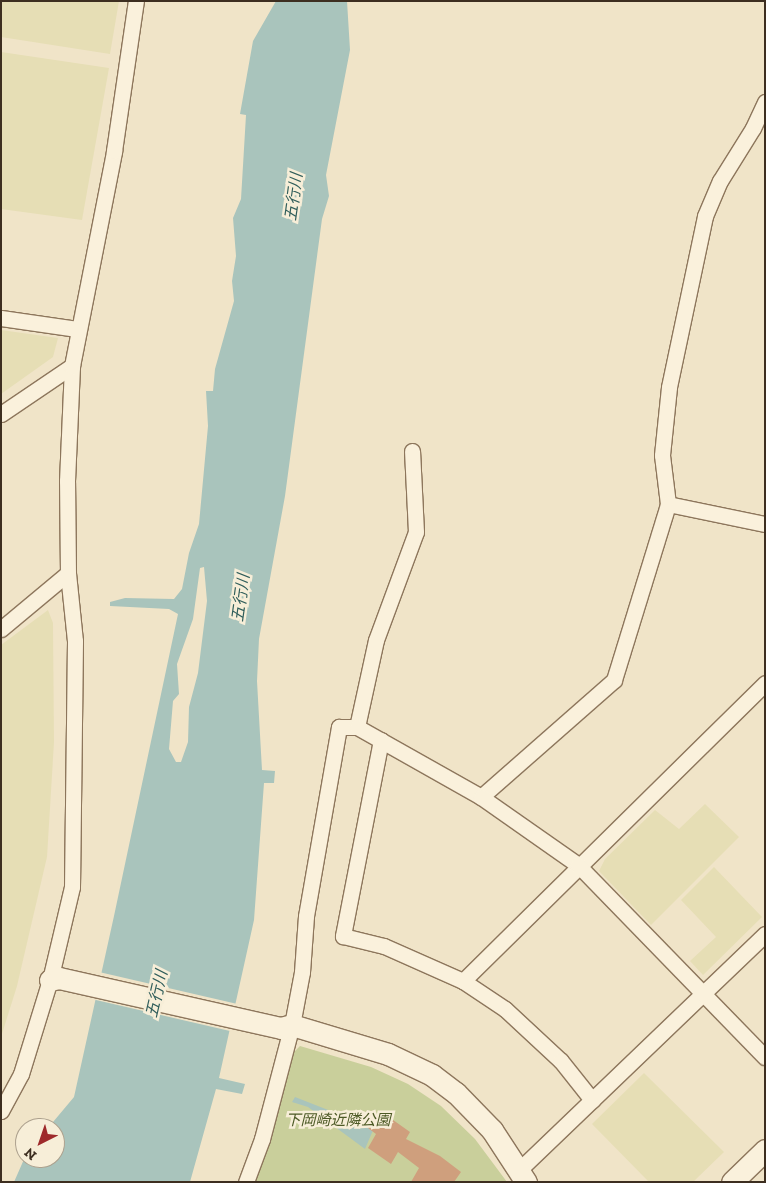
<!DOCTYPE html>
<meta charset="utf-8">
<style>
body{margin:0}
#map{position:relative;width:766px;height:1183px;overflow:hidden;background:#f0e4c8;font-family:"Zilla Slab","Noto Sans JP",serif}
div>[style]{position:absolute}
.farmland>*{inset:0;background:#e6deb5}
.green>*{inset:0;background:#c9cf9b}
.water>*{inset:0;background:#a9c4bc}
.pier>*{inset:0;background:#f0e4c8;transform-origin:0 0}
.building>*{inset:0;background:#cf9f7d}
.roads{filter:drop-shadow(1px 0 #8d765c) drop-shadow(-1px 0 #8d765c) drop-shadow(0 1px #8d765c) drop-shadow(0 -1px #8d765c)}
.street>*{height:15px;margin:-7.5px;padding:0 7.5px;transform-origin:7.5px;border-radius:7.5px;background:#faf1dc}
.secondary>*{height:21px;margin:-10.5px;padding:0 10.5px;transform-origin:10.5px;border-radius:10.5px;background:#faf1dc}
span{translate:-50% -50%;white-space:nowrap;text-align:center;line-height:1.15;-webkit-text-stroke:5px #f7eed8;paint-order:stroke}
.park-label{font-size:15px;color:#4d5a26;font-style:italic}
.water-label{font-size:16px;color:#2f5d5a;font-style:italic}
.frame{position:absolute;inset:0;border:2px solid #3d2e20;pointer-events:none}
.north{position:absolute;left:15px;top:1118px;width:50px;height:50px;box-sizing:border-box;background:#f7eed8;border:1px solid #ada18e;border-radius:50%;rotate:221deg;font-size:14px;font-weight:700;line-height:20px;text-align:center;color:#3d2e20}
.north::after{content:'';display:block;margin:auto;width:18px;height:22px;background:#9e2a2b;clip-path:polygon(50% 0,100% 100%,50% 72%,0 100%)}
</style>
<div id="map">
<div class="farmland">
<i style="clip-path:polygon(1px 1px,119px 1px,110px 54px,1px 37px)"></i>
<i style="clip-path:polygon(1px 52px,109px 68px,82px 220px,1px 209px)"></i>
<i style="clip-path:polygon(1px 330px,58px 338px,53px 357px,1px 394px)"></i>
<i style="clip-path:polygon(48px 610px,53px 623px,54px 742px,47px 857px,17px 986px,1px 1037px,1px 645px)"></i>
<i style="clip-path:polygon(705px 804px,739px 837px,651px 925px,599px 871px,605px 859px,655px 810px,679px 829px)"></i>
<i style="clip-path:polygon(714px 867px,762px 917px,703px 975px,690px 961px,716px 937px,681px 900px)"></i>
<i style="clip-path:polygon(644px 1073px,724px 1152px,693px 1182px,649px 1182px,592px 1124px)"></i>
</div>
<div class="green">
<i style="clip-path:polygon(300px 1046px,371px 1067px,408px 1084px,441px 1106px,475px 1139px,507px 1182px,251px 1182px,270px 1133px,291px 1055px)"></i>
</div>
<div class="water">
<i style="clip-path:polygon(evenodd,276px 1px,347px 1px,350px 50px,326px 175px,329px 196px,322px 219px,285px 496px,259px 639px,257px 681px,262px 770px,275px 771px,274px 783px,264px 783px,254px 920px,219px 1078px,245px 1084px,242px 1094px,216px 1089px,190px 1182px,14px 1182px,25px 1157px,55px 1158px,55px 1128px,48px 1128px,74px 1097px,114px 916px,178px 614px,169px 609px,110px 606px,110px 602px,125px 598px,174px 599px,182px 589px,189px 553px,199px 524px,208px 426px,206px 391px,213px 391px,215px 369px,234px 301px,232px 281px,236px 256px,233px 218px,241px 199px,246px 115px,240px 114px,253px 41px,276px 1px,204px 567px,207px 601px,198px 673px,189px 707px,188px 742px,181px 762px,176px 762px,169px 749px,173px 701px,179px 694px,177px 664px,193px 619px,200px 568px,204px 567px)"></i>
<i style="clip-path:polygon(295px 1097px,374px 1128px,365px 1149px,308px 1107px,292px 1102px)"></i>
</div>
<div class="pier">
<i style="left:99px;top:972px;width:142px;height:28px;rotate:13deg"></i>
</div>
<div class="building">
<i style="clip-path:polygon(386px 1115px,410px 1132px,406px 1139px,440px 1156px,461px 1172px,454px 1182px,411px 1182px,419px 1168px,398px 1152px,391px 1164px,368px 1148px,376px 1134px,368px 1128px,372px 1123px,380px 1127px)"></i>
</div>
<div class="roads">
<div class="street">
<i style="left:1px;top:318px;width:77px;rotate:8.2deg"></i>
<i style="left:1px;top:414px;width:86px;rotate:-34.1deg"></i>
<i style="left:668px;top:504px;width:49px;rotate:-97deg"></i>
<i style="left:662px;top:455px;width:68px;rotate:-84.1deg"></i>
<i style="left:669px;top:387px;width:175px;rotate:-78.1deg"></i>
<i style="left:705px;top:216px;width:38px;rotate:-67deg"></i>
<i style="left:720px;top:181px;width:62px;rotate:-58.1deg"></i>
<i style="left:753px;top:128px;width:29px;rotate:-65deg"></i>
<i style="left:1px;top:629px;width:87px;rotate:-39.9deg"></i>
<i style="left:357px;top:727px;width:89px;rotate:-77.7deg"></i>
<i style="left:376px;top:640px;width:115px;rotate:-69.7deg"></i>
<i style="left:416px;top:532px;width:81px;rotate:-92.8deg"></i>
<i style="left:381px;top:740px;width:200px;rotate:101deg"></i>
<i style="left:343px;top:936px;width:42px;rotate:13.7deg"></i>
<i style="left:384px;top:946px;width:86px;rotate:23.9deg"></i>
<i style="left:463px;top:981px;width:50px;rotate:33.7deg"></i>
<i style="left:505px;top:1009px;width:76px;rotate:42.9deg"></i>
<i style="left:561px;top:1061px;width:50px;rotate:51.5deg"></i>
<i style="left:481px;top:797px;width:177px;rotate:-41.3deg"></i>
<i style="left:614px;top:680px;width:184px;rotate:-72.9deg"></i>
<i style="left:668px;top:504px;width:99px;rotate:11.7deg"></i>
<i style="left:463px;top:981px;width:424px;rotate:-44.6deg"></i>
<i style="left:1px;top:1111px;width:42px;rotate:-61.6deg"></i>
<i style="left:21px;top:1074px;width:98px;rotate:-72.9deg"></i>
<i style="left:50px;top:980px;width:96px;rotate:-76.7deg"></i>
<i style="left:72px;top:887px;width:246px;rotate:-89.3deg"></i>
<i style="left:75px;top:641px;width:68px;rotate:-95.9deg"></i>
<i style="left:68px;top:573px;width:92px;rotate:-90.6deg"></i>
<i style="left:67px;top:481px;width:115px;rotate:-87.5deg"></i>
<i style="left:72px;top:366px;width:219px;rotate:-78.9deg"></i>
<i style="left:114px;top:151px;width:152px;rotate:-81.7deg"></i>
<i style="left:519px;top:1170px;width:341px;rotate:-43.8deg"></i>
<i style="left:246px;top:1182px;width:46px;rotate:-69.6deg"></i>
<i style="left:262px;top:1139px;width:118px;rotate:-75.3deg"></i>
<i style="left:292px;top:1025px;width:54px;rotate:-79.3deg"></i>
<i style="left:302px;top:972px;width:56px;rotate:-85.9deg"></i>
<i style="left:306px;top:916px;width:192px;rotate:-80.1deg"></i>
<i style="left:339px;top:727px;width:18px"></i>
<i style="left:357px;top:727px;width:142px;rotate:29.4deg"></i>
<i style="left:481px;top:797px;width:118px;rotate:35deg"></i>
<i style="left:578px;top:865px;width:268px;rotate:45.8deg"></i>
</div>
<div class="secondary">
<i style="left:50px;top:980px;width:9px;rotate:-13deg"></i>
<i style="left:59px;top:978px;width:228px;rotate:12.7deg"></i>
<i style="left:281px;top:1028px;width:11px;rotate:-15deg"></i>
<i style="left:292px;top:1025px;width:100px;rotate:16.8deg"></i>
<i style="left:388px;top:1054px;width:49px;rotate:25.5deg"></i>
<i style="left:432px;top:1075px;width:30px;rotate:37deg"></i>
<i style="left:456px;top:1093px;width:52px;rotate:45.8deg"></i>
<i style="left:492px;top:1130px;width:62px;rotate:56.8deg"></i>
<i style="left:732px;top:1182px;width:46px;rotate:-44.1deg"></i>
</div>
</div>
<div class="park-label">
<span style="left:338px;top:1121px">下岡崎近隣公園</span>
</div>
<div class="water-label">
<span style="left:294px;top:197px;rotate:-82deg">五行川</span>
<span style="left:241px;top:598px;rotate:-82deg">五行川</span>
<span style="left:157px;top:994px;rotate:-77deg">五行川</span>
</div>
<div class="frame"></div>
<div class="north">N</div>
</div>
